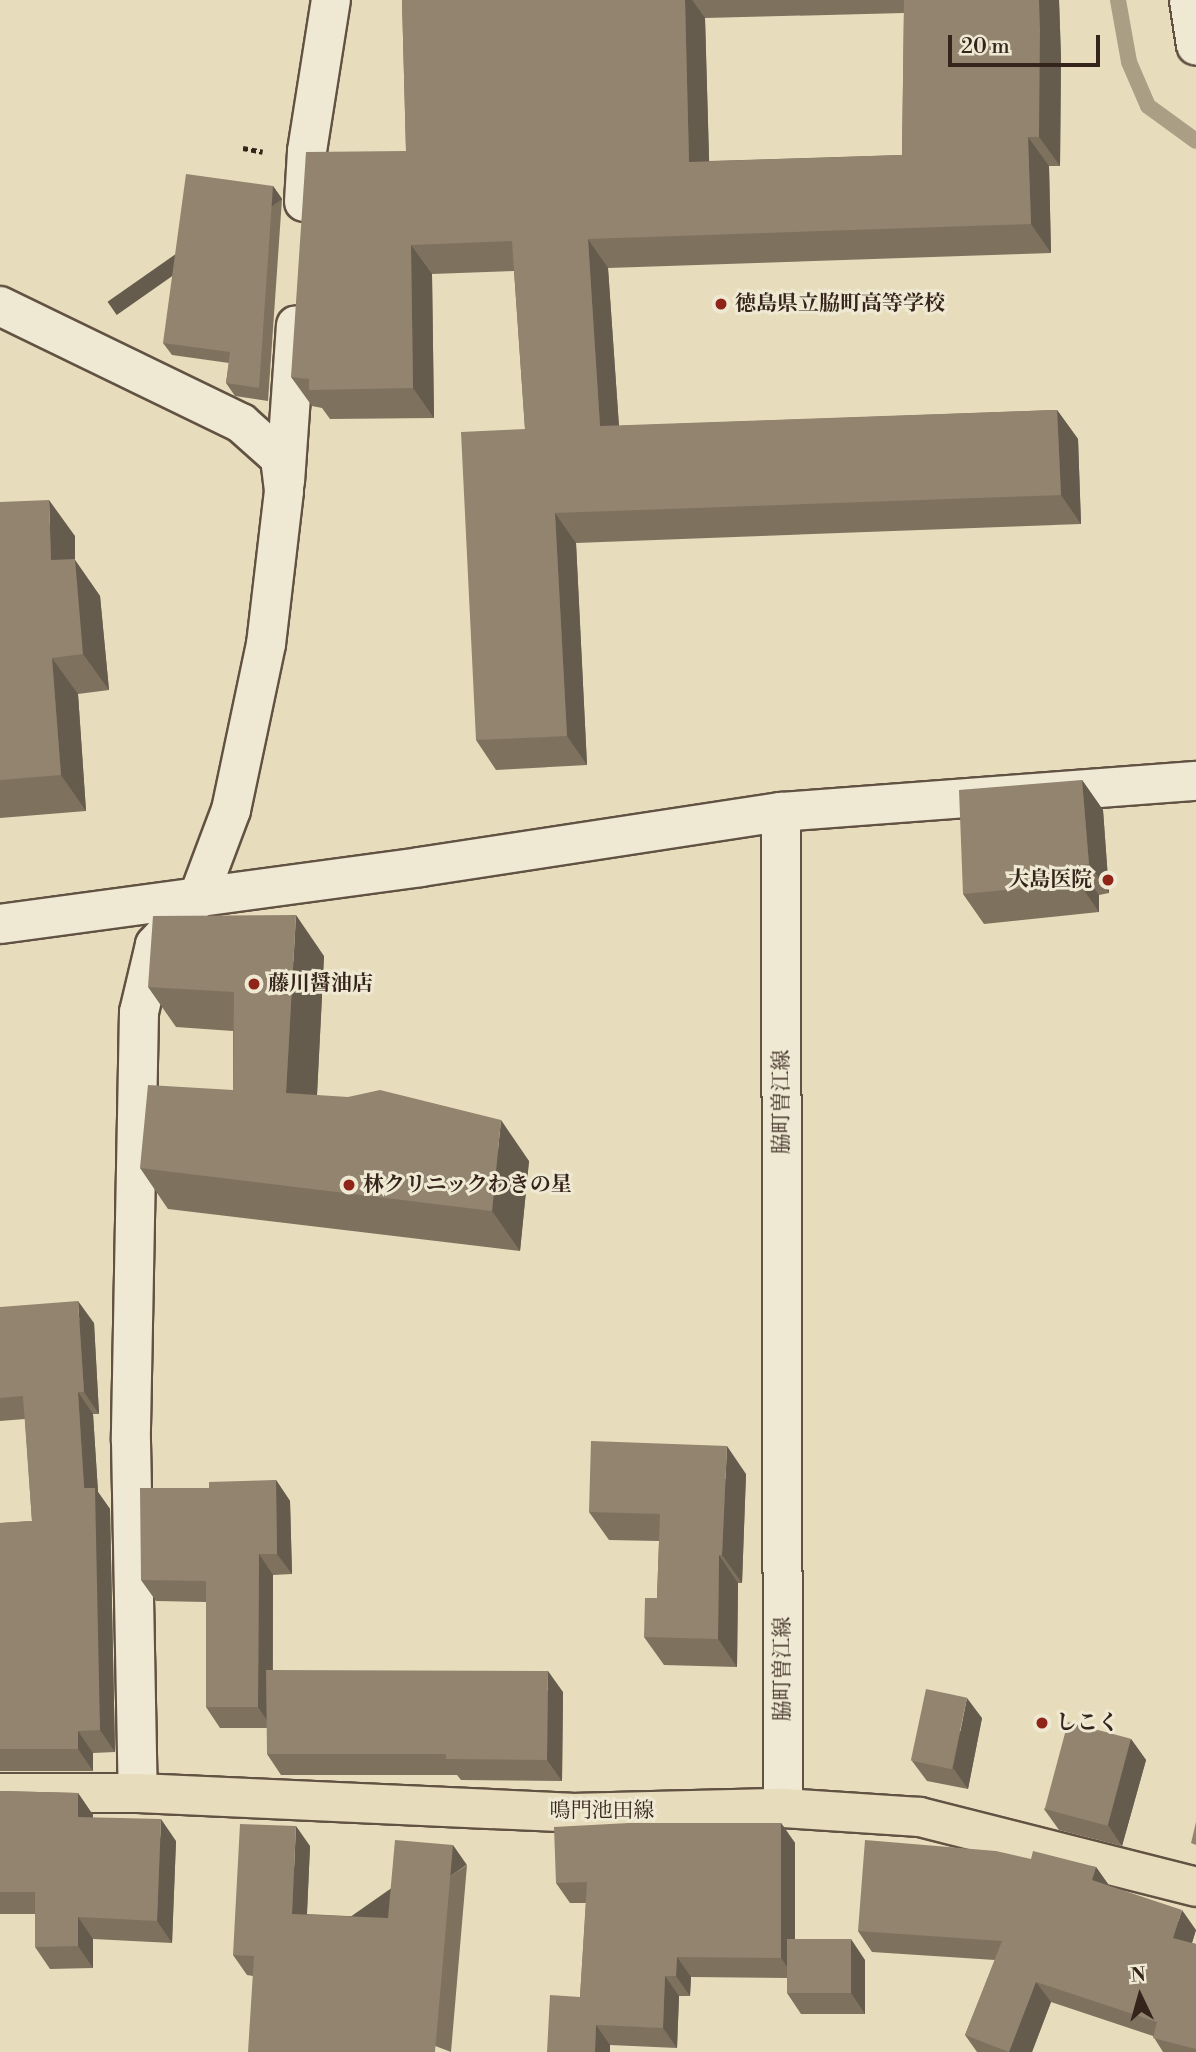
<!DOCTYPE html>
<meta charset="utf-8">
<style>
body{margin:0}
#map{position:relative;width:1196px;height:2052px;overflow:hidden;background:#e7ddbc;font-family:"Libre Bodoni","Noto Serif JP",serif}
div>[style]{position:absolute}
.stream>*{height:16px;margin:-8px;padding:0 8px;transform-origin:8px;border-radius:8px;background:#aa9e85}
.path>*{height:4.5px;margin-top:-2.25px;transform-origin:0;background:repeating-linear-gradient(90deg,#35241b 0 5px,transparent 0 8.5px)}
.roads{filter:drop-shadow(2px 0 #625243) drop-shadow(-2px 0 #625243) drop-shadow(0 2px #625243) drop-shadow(0 -2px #625243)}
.street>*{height:38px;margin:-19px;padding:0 19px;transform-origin:19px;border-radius:19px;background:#efe9d3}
.secondary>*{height:38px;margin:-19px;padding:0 19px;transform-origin:19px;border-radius:19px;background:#efe9d3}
.primary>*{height:38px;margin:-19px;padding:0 19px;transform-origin:19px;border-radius:19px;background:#e7ddbc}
.wall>*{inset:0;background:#7e725f}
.shaded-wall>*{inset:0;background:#665c4e;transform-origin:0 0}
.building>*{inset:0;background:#92846f;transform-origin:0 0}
.dots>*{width:19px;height:19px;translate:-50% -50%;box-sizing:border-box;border:4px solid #efe9d3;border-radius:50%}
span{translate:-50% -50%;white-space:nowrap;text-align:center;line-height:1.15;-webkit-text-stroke:6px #efe9d3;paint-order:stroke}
.poi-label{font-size:21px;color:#35241b;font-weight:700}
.left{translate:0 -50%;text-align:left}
.right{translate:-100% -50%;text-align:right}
.street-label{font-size:21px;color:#35241b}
.north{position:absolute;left:1105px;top:1961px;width:70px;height:70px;-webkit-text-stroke:5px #efe9d3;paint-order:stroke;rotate:355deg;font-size:19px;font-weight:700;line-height:28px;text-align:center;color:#35241b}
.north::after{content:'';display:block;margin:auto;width:24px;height:32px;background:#35241b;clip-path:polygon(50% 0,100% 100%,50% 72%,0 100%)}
.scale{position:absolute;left:948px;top:35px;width:152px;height:32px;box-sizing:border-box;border:4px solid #35241b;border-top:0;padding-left:9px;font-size:21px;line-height:24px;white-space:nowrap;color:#35241b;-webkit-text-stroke:5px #efe9d3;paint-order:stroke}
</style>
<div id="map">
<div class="stream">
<i style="left:1118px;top:0;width:63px;rotate:79.9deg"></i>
<i style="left:1129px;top:62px;width:48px;rotate:66.6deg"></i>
<i style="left:1148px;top:106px;width:59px;rotate:36.1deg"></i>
</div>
<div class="path">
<i style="left:243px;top:148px;width:20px;rotate:11deg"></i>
</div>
<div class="roads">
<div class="street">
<i style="left:1189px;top:0;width:46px;rotate:81.2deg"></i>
<i style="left:304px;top:202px;width:51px;rotate:-86.6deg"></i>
<i style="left:307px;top:151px;width:153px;rotate:-81deg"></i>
<i style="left:0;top:306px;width:268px;rotate:25.9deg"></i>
<i style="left:241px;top:423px;width:52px;rotate:41.9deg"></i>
<i style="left:280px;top:458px;width:33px;rotate:83deg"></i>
<i style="left:284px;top:491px;width:154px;rotate:96.7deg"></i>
<i style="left:266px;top:644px;width:170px;rotate:101.9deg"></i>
<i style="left:231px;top:810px;width:94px;rotate:110.6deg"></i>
<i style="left:198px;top:898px;width:64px;rotate:132.5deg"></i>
<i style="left:155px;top:945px;width:69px;rotate:103.4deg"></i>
<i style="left:139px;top:1012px;width:429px;rotate:91.1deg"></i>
<i style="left:131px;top:1441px;width:352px;rotate:88.9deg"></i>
<i style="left:285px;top:482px;width:157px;rotate:-86deg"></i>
<i style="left:0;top:924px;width:424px;rotate:-7.7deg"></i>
<i style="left:420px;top:867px;width:365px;rotate:-8.7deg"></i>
</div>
<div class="secondary">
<i style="left:783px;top:1808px;width:996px;rotate:-90.12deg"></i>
<i style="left:781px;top:812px;width:416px;rotate:-4.3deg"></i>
</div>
<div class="primary">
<i style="left:0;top:1793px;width:138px"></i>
<i style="left:138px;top:1793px;width:433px;rotate:2.6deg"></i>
<i style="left:571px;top:1813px;width:212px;rotate:-1.4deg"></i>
<i style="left:783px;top:1808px;width:137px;rotate:3.8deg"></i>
<i style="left:920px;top:1817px;width:285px;rotate:14.2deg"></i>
</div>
</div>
<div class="wall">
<i style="clip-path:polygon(evenodd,402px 0,1059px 0,1061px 58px,1060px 166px,1049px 166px,1051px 253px,608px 268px,619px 426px,1057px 410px,1078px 439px,1081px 524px,576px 543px,587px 765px,496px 770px,476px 740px,525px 429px,514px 271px,432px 274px,434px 418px,330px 419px,322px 408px,312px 406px,291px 377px,406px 151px,402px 0,904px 13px,902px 155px,709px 161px,705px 18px,904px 13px)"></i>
<i style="clip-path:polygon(273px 186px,282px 199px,268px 401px,235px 396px,226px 383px,229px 363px,172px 355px,163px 343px)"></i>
<i style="clip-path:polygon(0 502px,75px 536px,75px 560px,100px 596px,109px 690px,78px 694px,86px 811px,0 818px)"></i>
<i style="clip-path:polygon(1082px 780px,1103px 810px,1109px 893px,1099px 895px,1099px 912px,984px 924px,963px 894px)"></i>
<i style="clip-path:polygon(324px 956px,317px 1095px,529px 1161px,520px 1251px,168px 1209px,140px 1168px,233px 1090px,233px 1031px,176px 1027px,148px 987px)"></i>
<i style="clip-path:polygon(0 1307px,94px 1323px,99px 1414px,93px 1414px,98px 1492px,110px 1509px,115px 1752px,93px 1753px,93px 1771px,0 1771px,0 1523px,32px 1521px,25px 1419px,0 1421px)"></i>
<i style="clip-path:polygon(746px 1474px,742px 1583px,738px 1583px,737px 1667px,664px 1665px,644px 1637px,657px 1598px,659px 1541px,609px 1540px,589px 1512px)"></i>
<i style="clip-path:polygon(276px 1480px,290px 1501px,292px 1574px,273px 1575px,273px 1670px,563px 1692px,562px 1781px,461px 1780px,457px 1775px,281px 1775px,267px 1754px,267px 1728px,220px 1728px,206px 1707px,206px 1602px,156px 1601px,141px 1580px,209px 1488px)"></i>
<i style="clip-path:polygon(982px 1718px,968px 1789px,927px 1781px,912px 1761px)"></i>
<i style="clip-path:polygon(1131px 1739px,1146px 1760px,1122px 1846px,1059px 1830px,1044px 1809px)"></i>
<i style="clip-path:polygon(0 1791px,78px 1793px,93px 1815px,93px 1818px,176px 1841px,172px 1943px,93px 1939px,93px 1968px,50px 1969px,35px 1947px,35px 1914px,0 1914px)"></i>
<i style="clip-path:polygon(781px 1823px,795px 1843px,795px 1939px,865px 1960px,865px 2014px,801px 2014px,787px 1993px,787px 1978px,691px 1977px,690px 1996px,679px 1996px,677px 2048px,610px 2045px,610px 2052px,547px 2052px,580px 1997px,586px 1903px,570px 1903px,556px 1883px)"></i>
<i style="clip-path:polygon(310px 1846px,307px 1914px,388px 1918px,467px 1865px,451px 2052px,253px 1976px,247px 1975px,233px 1955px)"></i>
<i style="clip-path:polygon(1031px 1859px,1096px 1867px,1109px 1886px,1196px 1930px,1192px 1943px,1196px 1944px,1196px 2052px,1163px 2052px,1153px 2036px,1051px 2002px,1032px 2052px,977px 2052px,965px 2035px,995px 1960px,872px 1952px,858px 1931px)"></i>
</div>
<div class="shaded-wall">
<i style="clip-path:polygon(685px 0,692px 0,705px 18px,710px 191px,689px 162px)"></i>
<i style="clip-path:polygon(1039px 0,1059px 0,1061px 58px,1060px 166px,1039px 137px)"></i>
<i style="clip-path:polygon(1028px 137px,1049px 166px,1051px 253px,1031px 224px)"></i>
<i style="left:273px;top:186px;width:16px;height:202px;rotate:55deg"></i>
<i style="clip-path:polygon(588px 239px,608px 268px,621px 456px,600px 426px)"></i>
<i style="clip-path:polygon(411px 245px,432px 274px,434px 418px,413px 388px)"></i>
<i style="clip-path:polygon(1057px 410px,1078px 439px,1081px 524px,1061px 495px)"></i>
<i style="clip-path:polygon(49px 500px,75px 536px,75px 560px,100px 596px,109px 690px,83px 654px,51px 560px)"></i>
<i style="clip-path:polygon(555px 513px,576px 543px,587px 765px,567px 736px)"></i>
<i style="clip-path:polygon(52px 658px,78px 694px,86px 811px,61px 775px)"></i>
<i style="clip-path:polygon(1082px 780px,1103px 810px,1109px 893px,1089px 864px)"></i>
<i style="clip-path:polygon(1078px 866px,1099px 895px,1099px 912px,1079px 883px)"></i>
<i style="clip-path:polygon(296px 915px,324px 956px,315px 1134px,286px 1093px)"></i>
<i style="clip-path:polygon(501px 1120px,529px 1161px,520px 1251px,492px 1211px)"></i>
<i style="clip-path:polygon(78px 1301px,94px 1323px,99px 1414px,84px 1392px)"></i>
<i style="clip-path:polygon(78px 1392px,93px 1414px,98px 1492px,110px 1509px,115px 1752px,100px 1730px)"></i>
<i style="clip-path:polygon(727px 1446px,746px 1474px,742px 1583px,722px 1555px)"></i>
<i style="clip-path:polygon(276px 1480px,290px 1501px,292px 1574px,277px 1554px)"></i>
<i style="clip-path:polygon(259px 1554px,273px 1575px,272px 1728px,258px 1707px)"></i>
<i style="clip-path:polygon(719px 1555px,738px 1583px,737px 1667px,718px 1639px)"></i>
<i style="clip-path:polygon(548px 1671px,563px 1692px,562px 1781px,547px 1760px)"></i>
<i style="clip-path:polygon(967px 1698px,982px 1718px,968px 1789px,953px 1768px)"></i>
<i style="clip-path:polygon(78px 1731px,93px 1753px,93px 1771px,78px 1749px)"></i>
<i style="clip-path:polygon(1131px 1739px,1146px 1760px,1122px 1846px,1108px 1825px)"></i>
<i style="clip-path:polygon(78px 1793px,93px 1815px,93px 1839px,78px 1817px)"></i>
<i style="clip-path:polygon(161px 1819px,176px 1841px,172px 1943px,157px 1921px)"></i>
<i style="clip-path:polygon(781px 1823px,795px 1843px,795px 1978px,781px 1958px)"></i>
<i style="clip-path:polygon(296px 1826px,310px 1846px,306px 1934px,292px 1914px)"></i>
<i style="left:453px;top:1845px;width:24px;height:208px;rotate:55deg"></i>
<i style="clip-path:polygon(1096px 1867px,1111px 1888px,1092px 1880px)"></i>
<i style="clip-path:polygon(1182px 1910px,1196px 1930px,1187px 1959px,1173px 1938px)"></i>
<i style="clip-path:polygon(78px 1917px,93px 1939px,93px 1968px,78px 1946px)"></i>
<i style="clip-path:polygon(851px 1939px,865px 1960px,865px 2014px,851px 1993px)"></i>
<i style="clip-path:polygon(677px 1957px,691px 1977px,690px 1996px,676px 1976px)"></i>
<i style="clip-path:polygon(665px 1976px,679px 1996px,677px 2048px,663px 2028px)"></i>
<i style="clip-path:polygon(1036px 1982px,1051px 2002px,1032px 2052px,1009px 2052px)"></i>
<i style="clip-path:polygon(596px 2025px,610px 2045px,610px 2052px,595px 2052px)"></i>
</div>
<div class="building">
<i style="clip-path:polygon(402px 0,685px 0,689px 162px,902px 155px,904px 0,1039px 0,1040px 29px,1039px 137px,1028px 137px,1031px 224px,588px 239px,600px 426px,1057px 410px,1061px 495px,555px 513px,567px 736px,476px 740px,461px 432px,525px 429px,512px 241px,411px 245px,413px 388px,309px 390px,309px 379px,291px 377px,306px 152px,406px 151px)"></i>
<i style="clip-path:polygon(186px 174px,273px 186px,259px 388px,226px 383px,230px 352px,163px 343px)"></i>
<i style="clip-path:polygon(49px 500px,51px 560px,75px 559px,83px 654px,52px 658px,61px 775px,0 780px,0 502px)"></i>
<i style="clip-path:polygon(1082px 780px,1089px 864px,1078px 866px,1079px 883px,963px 894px,959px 790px)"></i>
<i style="clip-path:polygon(296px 915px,286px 1093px,348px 1097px,380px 1090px,501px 1120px,492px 1211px,140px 1168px,148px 1085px,233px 1090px,234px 992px,148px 987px,153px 916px)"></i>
<i style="clip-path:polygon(78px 1301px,84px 1392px,78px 1392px,84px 1488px,95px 1488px,100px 1730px,78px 1731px,78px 1749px,0 1749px,0 1523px,32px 1521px,23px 1396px,0 1398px,0 1307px)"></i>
<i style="clip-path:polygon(591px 1441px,727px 1446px,722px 1555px,719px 1555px,718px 1639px,644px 1637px,645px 1598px,657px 1598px,660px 1514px,589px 1512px)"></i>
<i style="clip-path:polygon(276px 1480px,277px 1554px,259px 1554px,258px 1707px,206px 1707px,206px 1581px,141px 1580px,140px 1488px,209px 1488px,209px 1482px)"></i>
<i style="clip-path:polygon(266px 1670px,548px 1671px,547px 1760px,446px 1759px,446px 1754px,267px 1754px)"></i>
<i style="left:926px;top:1689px;width:42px;height:73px;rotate:12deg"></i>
<i style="left:1068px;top:1722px;width:65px;height:90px;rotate:15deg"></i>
<i style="clip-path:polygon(0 1791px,78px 1793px,78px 1817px,161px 1819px,157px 1921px,78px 1917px,78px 1946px,35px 1947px,35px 1892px,0 1892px)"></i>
<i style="clip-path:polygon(1196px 1822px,1196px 1845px,1191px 1843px)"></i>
<i style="clip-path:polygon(629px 1823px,781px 1823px,781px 1958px,677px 1957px,676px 1976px,665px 1976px,663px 2028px,596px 2025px,595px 2052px,547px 2052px,550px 1995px,580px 1997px,587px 1882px,556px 1883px,554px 1827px)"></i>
<i style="clip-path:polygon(240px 1824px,296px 1826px,292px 1914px,388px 1918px,395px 1840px,453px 1845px,435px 2052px,248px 2052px,254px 1956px,233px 1955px)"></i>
<i style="clip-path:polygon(865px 1840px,996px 1851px,1031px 1859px,1033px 1851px,1096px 1867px,1092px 1880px,1182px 1910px,1173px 1938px,1196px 1944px,1196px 2049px,1153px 2038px,1157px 2022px,1036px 1982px,1009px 2052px,965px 2035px,1002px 1941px,858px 1931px)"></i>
<i style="left:787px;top:1939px;width:64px;height:54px"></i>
</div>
<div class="dots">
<i style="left:721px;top:304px;background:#8f2418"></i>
<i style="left:1108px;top:880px;background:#8f2418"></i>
<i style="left:254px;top:984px;background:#8f2418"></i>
<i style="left:349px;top:1185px;background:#8f2418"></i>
<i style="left:1042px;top:1723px;background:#8f2418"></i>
</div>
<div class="poi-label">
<span class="left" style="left:735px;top:304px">徳島県立脇町高等学校</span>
<span class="right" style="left:1092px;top:880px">大島医院</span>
<span class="left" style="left:268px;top:984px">藤川醤油店</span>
<span class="left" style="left:363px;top:1185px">林クリニックわきの星</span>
<span class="left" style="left:1056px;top:1723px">しこく</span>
</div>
<div class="street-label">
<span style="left:782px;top:1102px;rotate:-90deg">脇町曽江線</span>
<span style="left:783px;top:1669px;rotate:-90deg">脇町曽江線</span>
<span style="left:602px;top:1811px">鳴門池田線</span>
</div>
<div class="north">N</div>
<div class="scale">20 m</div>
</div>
